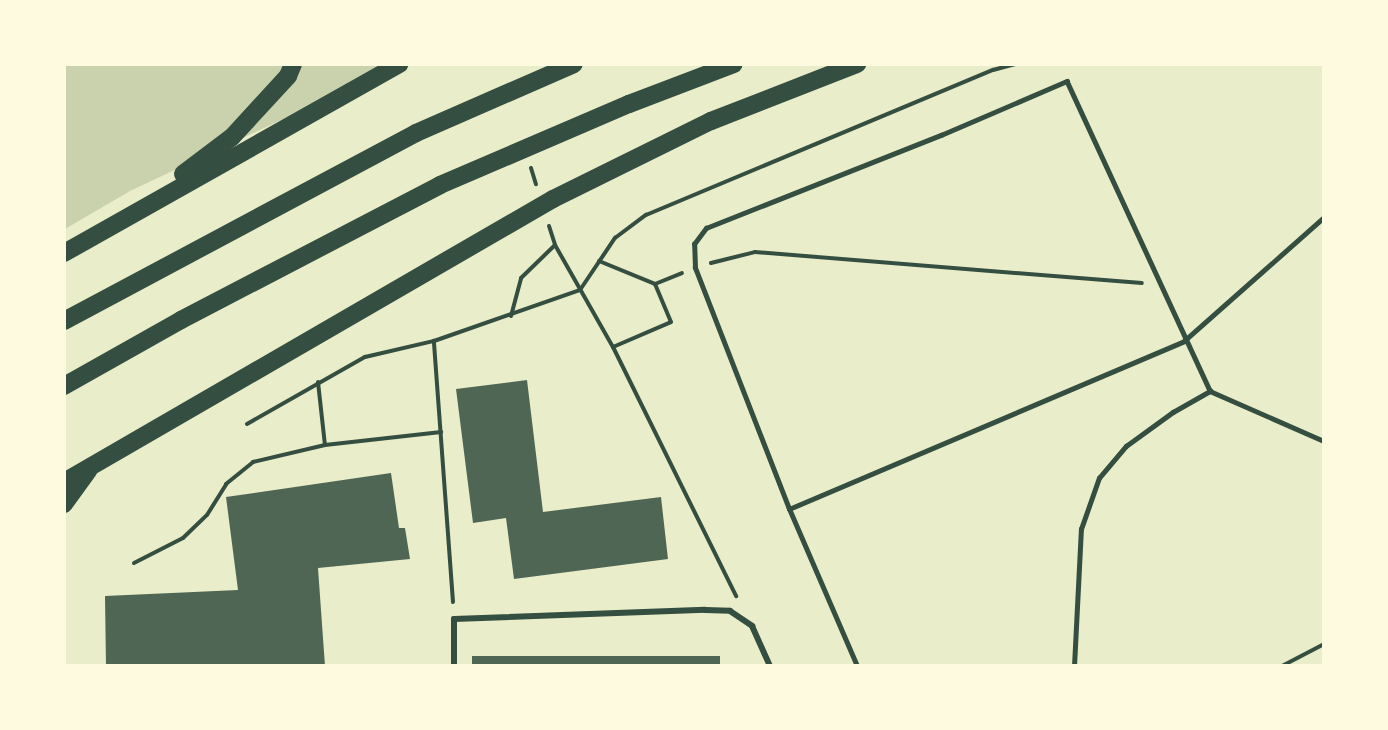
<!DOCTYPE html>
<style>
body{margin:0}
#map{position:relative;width:1388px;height:730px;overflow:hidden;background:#e9edc9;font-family:Quicksand,sans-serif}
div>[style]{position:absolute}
.green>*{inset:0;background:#cad2ad}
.building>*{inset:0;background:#4f6655;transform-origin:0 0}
.path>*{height:4px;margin:-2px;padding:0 2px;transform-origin:2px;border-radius:2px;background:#344e41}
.service>*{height:4.5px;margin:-2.25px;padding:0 2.25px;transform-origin:2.25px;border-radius:2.25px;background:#344e41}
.minor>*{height:6px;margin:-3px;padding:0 3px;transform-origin:3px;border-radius:3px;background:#344e41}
.motorway>*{height:18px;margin:-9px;padding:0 9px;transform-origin:9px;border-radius:9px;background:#344e41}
span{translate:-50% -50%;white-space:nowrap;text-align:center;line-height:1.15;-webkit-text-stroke:4.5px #fefae0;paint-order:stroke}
.frame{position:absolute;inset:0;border:66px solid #fefae0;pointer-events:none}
</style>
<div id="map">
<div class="green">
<i style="clip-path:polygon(64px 65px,398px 65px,130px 191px,65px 229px)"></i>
</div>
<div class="building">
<i style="clip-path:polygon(527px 380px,543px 512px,661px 497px,668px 559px,514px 579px,506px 518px,473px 523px,456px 389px)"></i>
<i style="clip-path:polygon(391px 473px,399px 528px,405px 528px,410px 559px,318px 568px,325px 666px,106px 666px,105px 596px,238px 590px,226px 497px)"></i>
<i style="left:472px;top:656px;width:248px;height:10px"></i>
</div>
<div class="path">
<i style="left:531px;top:168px;width:17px;rotate:73deg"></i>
<i style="left:549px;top:226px;width:20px;rotate:72deg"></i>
<i style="left:555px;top:245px;width:117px;rotate:60.4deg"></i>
<i style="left:613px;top:347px;width:278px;rotate:63.7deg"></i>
<i style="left:599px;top:261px;width:61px;rotate:22.3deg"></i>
<i style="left:655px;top:284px;width:29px;rotate:-22deg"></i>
<i style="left:711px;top:263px;width:45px;rotate:-14deg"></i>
<i style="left:755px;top:252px;width:388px;rotate:4.6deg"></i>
<i style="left:511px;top:316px;width:39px;rotate:-75deg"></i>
<i style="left:521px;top:278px;width:47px;rotate:-44.1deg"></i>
<i style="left:613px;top:347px;width:63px;rotate:-23.3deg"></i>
<i style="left:671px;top:322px;width:41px;rotate:-112.8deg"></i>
<i style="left:318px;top:382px;width:63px;rotate:83.7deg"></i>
<i style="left:325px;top:445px;width:117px;rotate:-6.4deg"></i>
<i style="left:247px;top:424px;width:136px;rotate:-29.6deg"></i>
<i style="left:365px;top:357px;width:71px;rotate:-13.1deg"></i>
<i style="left:134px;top:563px;width:55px;rotate:-27deg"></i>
<i style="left:183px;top:538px;width:33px;rotate:-44deg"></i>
<i style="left:207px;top:515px;width:36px;rotate:-58deg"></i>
<i style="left:226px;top:484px;width:35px;rotate:-39deg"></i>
<i style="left:253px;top:462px;width:74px;rotate:-13.3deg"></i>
<i style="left:453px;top:602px;width:262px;rotate:-94.2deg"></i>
<i style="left:434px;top:341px;width:155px;rotate:-19.3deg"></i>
<i style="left:580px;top:290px;width:63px;rotate:-56.1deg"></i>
<i style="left:615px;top:238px;width:39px;rotate:-37deg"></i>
<i style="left:646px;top:215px;width:376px;rotate:-22.7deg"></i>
<i style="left:993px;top:70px;width:24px;rotate:-15deg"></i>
<i style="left:1282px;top:666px;width:47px;rotate:-27.6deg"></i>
</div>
<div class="service">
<i style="left:789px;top:509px;width:429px;rotate:-23deg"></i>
<i style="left:1184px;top:341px;width:187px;rotate:-41.5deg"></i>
<i style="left:857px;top:666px;width:171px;rotate:-113.4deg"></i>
<i style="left:789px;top:509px;width:259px;rotate:-111.3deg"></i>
<i style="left:695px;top:268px;width:24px;rotate:-92deg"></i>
<i style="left:694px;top:244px;width:20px;rotate:-53deg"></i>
<i style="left:706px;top:228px;width:253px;rotate:-21.6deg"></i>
<i style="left:941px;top:135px;width:137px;rotate:-23.2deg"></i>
<i style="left:1067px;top:81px;width:341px;rotate:65.2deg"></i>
<i style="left:1210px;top:391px;width:124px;rotate:23.7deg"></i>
<i style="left:1074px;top:666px;width:137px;rotate:-87.1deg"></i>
<i style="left:1081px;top:529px;width:54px;rotate:-70.6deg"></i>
<i style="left:1099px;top:478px;width:42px;rotate:-49.8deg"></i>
<i style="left:1126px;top:446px;width:58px;rotate:-35.9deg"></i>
<i style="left:1173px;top:412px;width:43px;rotate:-29.6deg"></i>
</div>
<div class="minor">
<i style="left:454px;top:666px;width:47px;rotate:-90deg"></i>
<i style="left:454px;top:619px;width:251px;rotate:-2.1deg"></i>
<i style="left:705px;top:610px;width:25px;rotate:2deg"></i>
<i style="left:730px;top:611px;width:27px;rotate:34deg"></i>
<i style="left:752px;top:626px;width:44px;rotate:65.8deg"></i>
</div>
<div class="motorway">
<i style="left:183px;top:174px;width:61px;rotate:-37.1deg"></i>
<i style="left:232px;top:137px;width:83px;rotate:-47.4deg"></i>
<i style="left:288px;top:76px;width:13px;rotate:-67deg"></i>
<i style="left:64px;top:253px;width:385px;rotate:-29.4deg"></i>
<i style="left:64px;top:321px;width:399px;rotate:-28.1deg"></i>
<i style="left:416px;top:133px;width:172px;rotate:-23.6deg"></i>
<i style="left:64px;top:386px;width:134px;rotate:-29.4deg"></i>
<i style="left:181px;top:320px;width:292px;rotate:-27.5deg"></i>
<i style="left:440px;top:185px;width:206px;rotate:-23.2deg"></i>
<i style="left:629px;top:104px;width:112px;rotate:-20.9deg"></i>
<i style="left:64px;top:482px;width:565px;rotate:-30.06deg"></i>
<i style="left:553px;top:199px;width:176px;rotate:-26.3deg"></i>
<i style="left:711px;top:121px;width:157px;rotate:-21.3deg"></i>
<i style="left:64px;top:504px;width:41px;rotate:-54deg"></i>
</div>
<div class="frame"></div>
</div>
